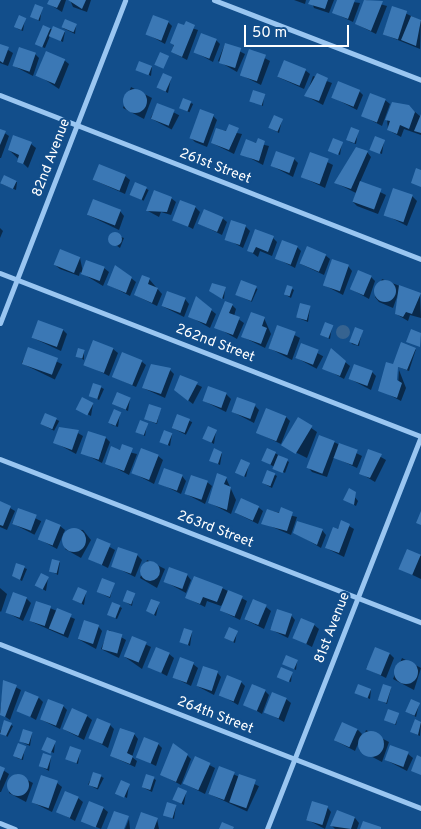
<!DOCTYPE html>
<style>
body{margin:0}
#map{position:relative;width:421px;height:829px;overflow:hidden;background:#124e8b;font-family:Overpass,sans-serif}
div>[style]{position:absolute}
.water>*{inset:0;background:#366390}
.round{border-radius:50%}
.shadow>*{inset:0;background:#0007;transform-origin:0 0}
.building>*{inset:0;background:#3b78b5;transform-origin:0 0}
.minor>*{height:5px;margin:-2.5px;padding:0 2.5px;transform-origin:2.5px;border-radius:2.5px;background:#9ac6f1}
span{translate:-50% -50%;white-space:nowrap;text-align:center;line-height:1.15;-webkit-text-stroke:4.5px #124e8b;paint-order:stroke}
.street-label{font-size:14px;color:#fff}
.scale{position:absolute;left:244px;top:25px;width:105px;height:22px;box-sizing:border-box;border:2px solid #fff;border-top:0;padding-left:6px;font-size:15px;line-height:18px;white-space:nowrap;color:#fff;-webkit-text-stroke:4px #124e8b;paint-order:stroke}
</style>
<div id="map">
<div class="water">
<i class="round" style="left:336px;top:325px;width:14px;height:14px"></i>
</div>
<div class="shadow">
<i style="clip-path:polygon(50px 0,66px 0,62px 12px,49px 4px)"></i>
<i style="clip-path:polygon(70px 0,91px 0,87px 12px,73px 7px)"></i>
<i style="clip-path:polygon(294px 0,306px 0,305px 4px)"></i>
<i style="clip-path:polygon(311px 0,334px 0,329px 13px,314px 8px)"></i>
<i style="clip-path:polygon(339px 0,360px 3px,353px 22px,334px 13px)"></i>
<i style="clip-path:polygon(366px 0,387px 6px,376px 34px,356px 24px)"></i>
<i style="clip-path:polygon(393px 7px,421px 21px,420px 49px,383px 34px)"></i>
<i style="clip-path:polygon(42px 8px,40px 21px,31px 17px)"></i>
<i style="clip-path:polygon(25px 19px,23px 31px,18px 29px,16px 27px)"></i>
<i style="clip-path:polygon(168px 22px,172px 26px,165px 44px,147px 34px)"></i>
<i style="clip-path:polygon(179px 24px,198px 30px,187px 60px,172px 52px)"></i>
<i style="clip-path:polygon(76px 25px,75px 34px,63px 28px)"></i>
<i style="clip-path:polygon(50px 29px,65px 32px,63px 42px,50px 36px,45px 48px,39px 46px)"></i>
<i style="clip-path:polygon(216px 40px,220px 44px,213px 62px,195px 52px)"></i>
<i style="clip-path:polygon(225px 44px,245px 54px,237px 72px,218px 61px)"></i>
<i style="clip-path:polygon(0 45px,13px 53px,8px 66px,0 63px)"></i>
<i style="clip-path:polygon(250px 50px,270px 61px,261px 85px,241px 75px)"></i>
<i style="clip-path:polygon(35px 54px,39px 58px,33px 76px,14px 66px)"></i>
<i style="clip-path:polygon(64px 60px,69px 64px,59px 89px,38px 75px)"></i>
<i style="clip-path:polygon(152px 67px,151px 76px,137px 69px)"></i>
<i style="clip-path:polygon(305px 70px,310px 74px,304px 89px,278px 77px)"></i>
<i style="clip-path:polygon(313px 76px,332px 83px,323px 105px,306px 96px)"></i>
<i style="clip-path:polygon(171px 78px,168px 93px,158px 88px)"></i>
<i style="clip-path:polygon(131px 87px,152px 98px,144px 119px,123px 108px)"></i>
<i style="clip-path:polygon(359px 91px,363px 95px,357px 110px,332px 97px)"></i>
<i style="clip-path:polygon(264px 95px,263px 106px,250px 100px)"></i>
<i style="left:184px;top:100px;width:10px;height:9px;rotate:24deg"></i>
<i style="clip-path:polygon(385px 100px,390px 104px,382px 126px,363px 116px)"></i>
<i style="left:158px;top:104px;width:24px;height:16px;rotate:28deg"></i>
<i style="clip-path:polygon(408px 106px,421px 117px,421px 135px,404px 129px,401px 137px,388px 130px,387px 119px)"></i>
<i style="clip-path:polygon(213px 116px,217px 120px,207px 147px,195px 142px,191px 138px)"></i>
<i style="clip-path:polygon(282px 120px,279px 133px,270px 128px)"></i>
<i style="clip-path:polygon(217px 129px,242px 134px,234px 154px,212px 143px)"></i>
<i style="clip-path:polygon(0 130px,9px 136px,1px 158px,0 158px)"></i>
<i style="clip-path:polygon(358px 131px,356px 144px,350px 142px,348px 140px)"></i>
<i style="clip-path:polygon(247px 141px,269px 146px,263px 165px,242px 154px)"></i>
<i style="clip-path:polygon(384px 141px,382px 154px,371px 149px)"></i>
<i style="clip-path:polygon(342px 143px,340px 155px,330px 150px)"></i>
<i style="clip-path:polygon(31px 144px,36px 148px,28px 168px,9px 150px)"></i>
<i style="clip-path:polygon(367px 152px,371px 157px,360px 182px,386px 195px,378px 214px,357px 206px,353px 202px,356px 193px,336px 183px)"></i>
<i style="clip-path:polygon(311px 154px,333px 165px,325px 188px,302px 177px)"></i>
<i style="clip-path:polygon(294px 159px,298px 163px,293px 177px,272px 166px)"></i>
<i style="clip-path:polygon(125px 176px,130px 180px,125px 194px,94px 180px)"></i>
<i style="clip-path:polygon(17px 182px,16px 190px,2px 184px)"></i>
<i style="left:136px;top:184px;width:14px;height:12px;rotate:25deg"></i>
<i style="clip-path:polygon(412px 196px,417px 201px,407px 226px,384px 214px)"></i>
<i style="clip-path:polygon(171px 198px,176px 202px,171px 215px,161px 212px,159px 217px,148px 211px)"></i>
<i style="clip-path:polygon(195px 207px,200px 212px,193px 229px,174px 219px)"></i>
<i style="clip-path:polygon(120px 211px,124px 216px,119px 230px,88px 215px)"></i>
<i style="clip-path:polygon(222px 218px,227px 222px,222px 235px,200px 224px)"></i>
<i style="clip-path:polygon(245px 226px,250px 231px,243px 248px,225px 238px)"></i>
<i style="clip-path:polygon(0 228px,3px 231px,0 238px)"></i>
<i style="clip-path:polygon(112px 234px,124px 238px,120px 248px,109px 240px)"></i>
<i style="clip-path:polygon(273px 238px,277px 242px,272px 256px,260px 251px,258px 257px,248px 250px)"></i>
<i style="clip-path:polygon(297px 247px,301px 251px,295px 268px,276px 258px)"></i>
<i style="clip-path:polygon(61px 251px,80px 258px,83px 272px,104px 268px,109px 272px,103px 286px,80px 272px,79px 276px,60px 269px,55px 265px)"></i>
<i style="clip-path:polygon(325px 255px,330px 259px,324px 275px,301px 264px)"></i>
<i style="clip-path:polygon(348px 266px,352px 271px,343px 295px,324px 285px)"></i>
<i style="clip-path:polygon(371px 277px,375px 281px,369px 299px,351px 289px)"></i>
<i style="clip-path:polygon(131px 278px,136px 282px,130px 296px,109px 285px)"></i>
<i style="clip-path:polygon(149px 279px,162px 294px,157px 306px,135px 295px)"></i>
<i style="clip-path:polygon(382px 279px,420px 294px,421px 318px,410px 315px,408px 321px,396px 314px,398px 294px,393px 308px,379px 302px,375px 297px)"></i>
<i style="left:242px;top:282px;width:17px;height:14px;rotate:24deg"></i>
<i style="clip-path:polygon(287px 286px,294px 290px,291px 298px,286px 295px)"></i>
<i style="clip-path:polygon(225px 288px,224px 299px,213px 293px)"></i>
<i style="clip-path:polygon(185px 299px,189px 304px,184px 317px,162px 306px)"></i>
<i style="clip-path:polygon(232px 305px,236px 309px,234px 316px,244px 323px,237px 339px,216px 327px)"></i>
<i style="clip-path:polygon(310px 308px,308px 322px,296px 317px)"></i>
<i style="clip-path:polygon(211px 310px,216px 314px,210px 328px,189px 316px)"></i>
<i style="clip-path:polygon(264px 318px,271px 334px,265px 348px,243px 337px)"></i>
<i style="clip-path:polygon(277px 326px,300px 338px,292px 360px,269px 348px)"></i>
<i style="clip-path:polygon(332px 327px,330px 339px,321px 335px)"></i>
<i style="clip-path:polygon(63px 330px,67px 334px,61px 351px,33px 338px)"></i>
<i style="clip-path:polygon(362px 331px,359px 346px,352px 344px,351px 342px)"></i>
<i style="left:302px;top:345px;width:24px;height:14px;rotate:28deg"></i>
<i style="left:29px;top:348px;width:37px;height:17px;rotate:26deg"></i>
<i style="clip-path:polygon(113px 349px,118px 353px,109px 376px,85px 364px)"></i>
<i style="clip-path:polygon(416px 349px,409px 371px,396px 366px)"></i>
<i style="clip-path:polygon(84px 351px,84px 360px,77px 356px)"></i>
<i style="clip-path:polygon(141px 361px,146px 365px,136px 387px,114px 377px)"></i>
<i style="clip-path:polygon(345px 362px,350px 366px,344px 379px,324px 368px)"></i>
<i style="clip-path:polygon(170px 370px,174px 374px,165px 398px,143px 388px)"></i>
<i style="clip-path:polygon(399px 370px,406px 388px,401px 401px,380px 390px,398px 387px)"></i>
<i style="clip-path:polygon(372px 372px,376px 376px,371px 390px,350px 379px)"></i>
<i style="clip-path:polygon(180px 376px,202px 387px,193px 404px,180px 394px)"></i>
<i style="clip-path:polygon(94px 384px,104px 389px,99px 400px,90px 395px)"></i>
<i style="clip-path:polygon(226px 394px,231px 399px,226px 412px,204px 401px)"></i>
<i style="clip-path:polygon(130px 399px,128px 411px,113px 404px)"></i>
<i style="clip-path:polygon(93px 404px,91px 416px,78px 409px)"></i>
<i style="clip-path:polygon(255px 406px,259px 410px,254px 423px,233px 412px)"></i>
<i style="clip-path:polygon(160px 409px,157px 424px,145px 419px)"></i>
<i style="clip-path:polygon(120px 413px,118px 427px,112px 425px,110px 423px)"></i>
<i style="left:46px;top:414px;width:15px;height:11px;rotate:28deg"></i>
<i style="left:178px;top:415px;width:16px;height:14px;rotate:27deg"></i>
<i style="clip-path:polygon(286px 417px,290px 421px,281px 444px,258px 433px)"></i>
<i style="clip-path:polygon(298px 419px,317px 432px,307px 458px,287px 448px)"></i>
<i style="clip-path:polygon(147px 424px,145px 436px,137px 432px)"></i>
<i style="clip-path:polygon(71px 429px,83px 436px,76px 454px,54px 442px)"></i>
<i style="clip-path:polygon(216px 431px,214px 444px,205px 439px)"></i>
<i style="clip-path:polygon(172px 434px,170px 446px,161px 442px)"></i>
<i style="clip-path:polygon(106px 438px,110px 442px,102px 463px,81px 452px)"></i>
<i style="clip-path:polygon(334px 442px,362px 456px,357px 468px,334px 457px,327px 477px,312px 472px,308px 467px)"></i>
<i style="clip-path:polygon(112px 448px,137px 454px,129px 475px,106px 463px)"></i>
<i style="clip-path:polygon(369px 450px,386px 460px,375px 482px,360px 473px)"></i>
<i style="clip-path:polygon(222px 453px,220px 465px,210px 460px)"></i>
<i style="clip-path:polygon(275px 453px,289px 462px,285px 473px,264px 461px)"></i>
<i style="clip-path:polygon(158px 456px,163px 460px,154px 484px,133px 473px)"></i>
<i style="clip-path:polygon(249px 464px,246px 477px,237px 473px)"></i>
<i style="clip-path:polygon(268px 471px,277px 476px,272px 488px,263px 483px)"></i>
<i style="clip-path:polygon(182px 476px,186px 481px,181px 494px,159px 483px)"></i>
<i style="clip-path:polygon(226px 478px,236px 500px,231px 514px,210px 503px)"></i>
<i style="clip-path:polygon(207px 482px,212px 486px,205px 504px,186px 494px)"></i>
<i style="clip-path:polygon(349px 490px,358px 501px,356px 506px,347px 501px)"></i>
<i style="clip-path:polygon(0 502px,15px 511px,7px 530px,0 527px)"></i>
<i style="clip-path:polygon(258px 507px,263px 511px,258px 524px,236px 513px)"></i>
<i style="left:19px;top:510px;width:25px;height:15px;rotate:27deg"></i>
<i style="clip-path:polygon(268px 510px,297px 517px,291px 535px,263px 523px)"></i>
<i style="clip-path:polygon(342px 522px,354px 529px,344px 557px,326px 548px)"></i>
<i style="clip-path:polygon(60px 526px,65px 530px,57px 549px,39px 539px)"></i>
<i style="clip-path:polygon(69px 529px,83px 530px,91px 540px,81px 558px,65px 549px)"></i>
<i style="clip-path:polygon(322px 530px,326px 535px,321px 548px,294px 532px)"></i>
<i style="clip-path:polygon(97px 540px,115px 550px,108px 568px,90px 559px)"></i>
<i style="clip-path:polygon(408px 551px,421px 556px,421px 579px,400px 569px)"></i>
<i style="clip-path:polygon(137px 555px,142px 560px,135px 577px,113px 566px)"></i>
<i style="clip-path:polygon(147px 560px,165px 569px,157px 588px,140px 578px)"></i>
<i style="clip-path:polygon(60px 562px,58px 575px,49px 570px)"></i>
<i style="clip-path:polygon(17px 565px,27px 569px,22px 581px,13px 576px)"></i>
<i style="clip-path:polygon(187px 575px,191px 580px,186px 593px,164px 581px)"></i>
<i style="clip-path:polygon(48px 578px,46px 591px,37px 586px)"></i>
<i style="clip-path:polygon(114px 584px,110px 598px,98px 592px)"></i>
<i style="clip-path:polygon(0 588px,7px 594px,1px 612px,0 611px)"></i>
<i style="clip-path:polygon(222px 588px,247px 601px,240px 620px,222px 611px,227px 598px,221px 606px,207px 601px,205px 607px,187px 598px)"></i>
<i style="clip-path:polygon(86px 592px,84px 605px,74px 600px)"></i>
<i style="clip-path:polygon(134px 594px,132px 606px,124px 601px)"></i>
<i style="clip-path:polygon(26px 598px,31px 603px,23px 621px,6px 612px)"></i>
<i style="clip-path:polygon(112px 603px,122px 608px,117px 619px,108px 615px)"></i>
<i style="clip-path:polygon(159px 603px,156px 616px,147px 611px)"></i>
<i style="clip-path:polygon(266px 607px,271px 611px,264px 629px,246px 620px)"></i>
<i style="clip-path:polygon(50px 608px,75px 619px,68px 638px,30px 621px)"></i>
<i style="clip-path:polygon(291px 615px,295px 620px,288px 638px,270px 629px)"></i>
<i style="clip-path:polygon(314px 625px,319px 629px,312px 647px,295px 638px)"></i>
<i style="clip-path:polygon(98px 626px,102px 631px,96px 649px,78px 639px)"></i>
<i style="clip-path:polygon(109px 630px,126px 640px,119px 658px,101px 649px)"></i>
<i style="clip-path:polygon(192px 632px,190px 646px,180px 641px)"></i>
<i style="clip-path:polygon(237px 632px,235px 643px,225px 638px)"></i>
<i style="clip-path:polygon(133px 638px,151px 647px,142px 669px,125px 657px)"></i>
<i style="clip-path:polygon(169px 654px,174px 658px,167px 676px,150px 667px)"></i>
<i style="clip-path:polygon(390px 654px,394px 658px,386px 678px,366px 668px)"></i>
<i style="clip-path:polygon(402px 658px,421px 668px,414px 690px,393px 679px)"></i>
<i style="clip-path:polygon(297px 661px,296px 670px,286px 665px)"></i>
<i style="clip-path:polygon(193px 664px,198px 668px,191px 686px,173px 677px)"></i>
<i style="clip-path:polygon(217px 672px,221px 677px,214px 695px,197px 686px)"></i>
<i style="clip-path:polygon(292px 673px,291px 682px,281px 678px)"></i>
<i style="clip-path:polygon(4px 681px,21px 690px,10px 720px,0 713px)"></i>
<i style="clip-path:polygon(241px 682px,245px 686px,238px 705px,221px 695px)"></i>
<i style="clip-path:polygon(391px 688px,387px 704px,378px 699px)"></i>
<i style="clip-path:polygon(371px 690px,370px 699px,356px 693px)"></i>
<i style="clip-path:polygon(265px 691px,269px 695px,262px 714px,245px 704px)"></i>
<i style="clip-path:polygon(39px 698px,43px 702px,36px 720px,18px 710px)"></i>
<i style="clip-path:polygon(286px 699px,291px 703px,284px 722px,266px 712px)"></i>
<i style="clip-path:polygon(419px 704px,416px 717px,407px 712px)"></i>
<i style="clip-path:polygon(63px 706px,67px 710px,60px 729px,42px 720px)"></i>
<i style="clip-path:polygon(398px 714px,396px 725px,385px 720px)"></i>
<i style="clip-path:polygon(87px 716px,92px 720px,84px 740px,65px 730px)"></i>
<i style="clip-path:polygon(415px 721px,421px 723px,420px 736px,411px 732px)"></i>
<i style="left:5px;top:722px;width:9px;height:12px;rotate:27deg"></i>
<i style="clip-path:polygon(110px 725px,114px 729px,108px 748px,91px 738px)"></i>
<i style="clip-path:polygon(358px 730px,362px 734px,355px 751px,336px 741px)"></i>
<i style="clip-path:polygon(366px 730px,389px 742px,382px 762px,359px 750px)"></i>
<i style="clip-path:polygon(32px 733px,30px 746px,22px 742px)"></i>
<i style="clip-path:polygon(134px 734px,138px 739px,132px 757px,137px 761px,135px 767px,111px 756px)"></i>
<i style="clip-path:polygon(55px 742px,54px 753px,44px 749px)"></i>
<i style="clip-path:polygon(158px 744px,162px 748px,156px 766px,138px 757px)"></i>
<i style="clip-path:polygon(25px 747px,23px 760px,17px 758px,15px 756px)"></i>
<i style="clip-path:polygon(80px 751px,78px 764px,67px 759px)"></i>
<i style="clip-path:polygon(408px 754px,413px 758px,407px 771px,386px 760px)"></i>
<i style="clip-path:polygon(187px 755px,191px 759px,181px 785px,162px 775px)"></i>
<i style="clip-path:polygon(51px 757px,49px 771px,40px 766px)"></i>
<i style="clip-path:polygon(196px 758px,215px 768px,205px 794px,185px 784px)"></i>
<i style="clip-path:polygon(0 768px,9px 774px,1px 792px,0 792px)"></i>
<i style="left:220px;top:768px;width:43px;height:28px;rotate:25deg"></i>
<i style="left:94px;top:773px;width:11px;height:13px;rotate:27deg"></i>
<i style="clip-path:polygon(16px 774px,33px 783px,26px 802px,9px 793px)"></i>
<i style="clip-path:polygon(147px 775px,156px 780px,152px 792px,142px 787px)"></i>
<i style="clip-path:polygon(57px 783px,62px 787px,52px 812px,32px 802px)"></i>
<i style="clip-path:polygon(129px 785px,127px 798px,117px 793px)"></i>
<i style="clip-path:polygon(186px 792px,184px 805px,174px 800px)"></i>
<i style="clip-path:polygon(78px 798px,83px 802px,75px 821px,58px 812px)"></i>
<i style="clip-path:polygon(176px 806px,174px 819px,164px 814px)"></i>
<i style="clip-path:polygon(327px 807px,331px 812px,325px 829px,306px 819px)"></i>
<i style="clip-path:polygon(103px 808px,108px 812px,101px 829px,83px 821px)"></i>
<i style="clip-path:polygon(337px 812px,355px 818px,359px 823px,357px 829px,335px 829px,332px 826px)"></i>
<i style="clip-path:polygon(129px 819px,130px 829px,125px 829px)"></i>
<i style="clip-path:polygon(157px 819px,159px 829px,136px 829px)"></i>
</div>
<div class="building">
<i style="clip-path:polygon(49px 0,61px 0,57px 8px,47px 4px)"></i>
<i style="clip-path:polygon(68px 0,86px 0,82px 9px)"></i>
<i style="clip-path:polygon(310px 0,328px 0,325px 9px,308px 4px)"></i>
<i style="clip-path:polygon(337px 0,355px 0,348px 19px,332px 13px)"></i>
<i style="clip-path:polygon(364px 0,383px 1px,371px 31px,355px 24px)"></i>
<i style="left:35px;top:4px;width:9px;height:14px;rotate:21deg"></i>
<i style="left:392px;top:6px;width:16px;height:30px;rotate:18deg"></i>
<i style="left:19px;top:15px;width:8px;height:13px;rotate:23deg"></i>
<i style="left:153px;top:15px;width:17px;height:21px;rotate:21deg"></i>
<i style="clip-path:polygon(411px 16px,421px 20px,416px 46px,401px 40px)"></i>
<i style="left:65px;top:19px;width:13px;height:9px;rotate:23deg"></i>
<i style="clip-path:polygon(186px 21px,195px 25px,182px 57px,171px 52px,174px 45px,170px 43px,178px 23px,184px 25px)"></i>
<i style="left:43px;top:25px;width:8px;height:21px;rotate:23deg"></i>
<i style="left:53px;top:26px;width:13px;height:11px;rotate:23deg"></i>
<i style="left:201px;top:33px;width:17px;height:21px;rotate:21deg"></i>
<i style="left:225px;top:43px;width:17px;height:21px;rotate:17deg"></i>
<i style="clip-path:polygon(0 44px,9px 47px,3px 63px,0 61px)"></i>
<i style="left:19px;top:47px;width:18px;height:20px;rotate:19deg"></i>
<i style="left:249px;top:49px;width:18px;height:28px;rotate:19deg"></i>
<i style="left:46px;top:51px;width:21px;height:27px;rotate:23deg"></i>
<i style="left:160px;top:52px;width:10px;height:14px;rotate:24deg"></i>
<i style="left:284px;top:60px;width:24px;height:18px;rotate:22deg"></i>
<i style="left:139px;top:61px;width:14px;height:10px;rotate:21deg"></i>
<i style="left:163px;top:73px;width:10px;height:16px;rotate:24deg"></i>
<i style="clip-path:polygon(317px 73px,328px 78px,319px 101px,304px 96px)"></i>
<i style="left:338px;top:81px;width:24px;height:18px;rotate:22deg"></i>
<i class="round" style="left:123px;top:89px;width:24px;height:24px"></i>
<i style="left:253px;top:90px;width:13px;height:12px;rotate:18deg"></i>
<i style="left:370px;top:93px;width:17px;height:25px;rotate:21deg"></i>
<i style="left:183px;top:98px;width:9px;height:11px;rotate:21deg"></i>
<i style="clip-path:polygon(392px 102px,409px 105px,415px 112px,409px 129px,400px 125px,397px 134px,387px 130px,390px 121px,385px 120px)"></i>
<i style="left:157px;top:103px;width:19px;height:17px;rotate:21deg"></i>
<i style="left:200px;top:109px;width:15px;height:31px;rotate:20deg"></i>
<i style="clip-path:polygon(421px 114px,421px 133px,414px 131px)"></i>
<i style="left:274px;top:115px;width:10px;height:14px;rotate:24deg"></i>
<i style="clip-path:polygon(229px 124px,239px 128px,229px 150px,211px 143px,216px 128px,226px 131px)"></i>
<i style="left:351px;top:127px;width:9px;height:14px;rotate:21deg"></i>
<i style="clip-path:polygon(0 129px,6px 131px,0 145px)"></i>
<i style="clip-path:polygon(13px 135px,32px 142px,23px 164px,17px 162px,19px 155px,8px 150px)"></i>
<i style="left:375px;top:136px;width:11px;height:15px;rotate:22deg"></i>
<i style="clip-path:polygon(258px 138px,265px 141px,259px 161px,240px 155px,246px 139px,256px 143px)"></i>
<i style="left:333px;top:138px;width:11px;height:14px;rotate:22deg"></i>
<i style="clip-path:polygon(356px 147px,368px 151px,351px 189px,334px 183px)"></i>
<i style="left:276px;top:151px;width:20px;height:16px;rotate:20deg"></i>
<i style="left:310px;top:152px;width:20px;height:27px;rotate:20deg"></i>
<i style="left:99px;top:164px;width:29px;height:17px;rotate:22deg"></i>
<i style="clip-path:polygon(416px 168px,421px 170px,421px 187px,411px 183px)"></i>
<i style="left:4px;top:175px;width:14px;height:9px;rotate:25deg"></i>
<i style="left:360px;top:181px;width:23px;height:22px;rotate:20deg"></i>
<i style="left:135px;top:182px;width:13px;height:14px;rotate:23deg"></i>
<i style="left:393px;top:188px;width:21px;height:29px;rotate:19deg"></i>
<i style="clip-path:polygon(154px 190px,172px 197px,167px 212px,146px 211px)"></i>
<i style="left:93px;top:199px;width:30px;height:17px;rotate:21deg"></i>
<i style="left:180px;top:200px;width:17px;height:22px;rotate:21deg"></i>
<i style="left:204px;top:209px;width:21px;height:16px;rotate:23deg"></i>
<i style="left:231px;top:220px;width:16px;height:21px;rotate:18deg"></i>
<i style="clip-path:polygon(255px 229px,274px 236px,268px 252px,256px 247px,253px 253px,247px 251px)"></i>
<i class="round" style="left:108px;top:232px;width:14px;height:14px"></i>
<i style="left:282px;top:240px;width:17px;height:20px;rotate:21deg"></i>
<i style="left:307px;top:246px;width:21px;height:19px;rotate:23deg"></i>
<i style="left:60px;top:249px;width:22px;height:17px;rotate:22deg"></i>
<i style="left:332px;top:259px;width:18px;height:28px;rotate:19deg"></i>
<i style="left:86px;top:260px;width:20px;height:15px;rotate:20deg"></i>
<i style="clip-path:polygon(115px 265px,132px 277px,126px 293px,107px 285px)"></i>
<i style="left:358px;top:270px;width:15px;height:21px;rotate:23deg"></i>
<i style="clip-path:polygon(142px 275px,150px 278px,148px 284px,158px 288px,152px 303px,134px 295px)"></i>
<i style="left:241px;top:280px;width:17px;height:16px;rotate:21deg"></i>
<i class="round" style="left:374px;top:280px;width:22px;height:22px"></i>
<i style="clip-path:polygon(212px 283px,226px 287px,222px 299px,209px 291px)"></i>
<i style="left:287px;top:285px;width:6px;height:10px;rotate:18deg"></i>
<i style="clip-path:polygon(399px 285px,421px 293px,412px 314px,406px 312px,403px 317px,395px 314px)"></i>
<i style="left:167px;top:291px;width:20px;height:16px;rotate:20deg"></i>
<i style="clip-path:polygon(196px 296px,212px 309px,206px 324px,188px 317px)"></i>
<i style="clip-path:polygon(225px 301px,233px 304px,229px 313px,240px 317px,233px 335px,214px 328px)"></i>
<i style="left:300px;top:303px;width:11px;height:15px;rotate:15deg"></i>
<i style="clip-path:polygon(251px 312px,265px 317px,262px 326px,267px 328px,261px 344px,241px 337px)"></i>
<i style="left:38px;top:320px;width:27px;height:19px;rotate:20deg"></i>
<i style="left:325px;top:322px;width:9px;height:14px;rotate:21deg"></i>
<i style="left:277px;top:325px;width:20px;height:25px;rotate:20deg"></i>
<i style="left:355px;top:327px;width:9px;height:16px;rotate:21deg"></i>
<i style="clip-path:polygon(411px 329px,421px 333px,420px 347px,406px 342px)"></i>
<i style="left:93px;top:340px;width:22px;height:27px;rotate:21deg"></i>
<i style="clip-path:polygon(401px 342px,416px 348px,407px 370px,398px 367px,397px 380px,402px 383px,397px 398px,378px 391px,386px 362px,393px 364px)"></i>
<i style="left:301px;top:343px;width:19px;height:16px;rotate:21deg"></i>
<i style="left:28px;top:347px;width:32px;height:18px;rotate:20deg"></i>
<i style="left:78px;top:348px;width:7px;height:9px;rotate:16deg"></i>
<i style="clip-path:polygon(331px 348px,346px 361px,340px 376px,322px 369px)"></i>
<i style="left:122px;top:352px;width:22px;height:27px;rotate:22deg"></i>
<i style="clip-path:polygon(151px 364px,171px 368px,161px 394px,142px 388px)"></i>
<i style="left:354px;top:364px;width:20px;height:16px;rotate:20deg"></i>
<i style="clip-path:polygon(180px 375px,198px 382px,188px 401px,174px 390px)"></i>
<i style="left:93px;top:383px;width:9px;height:14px;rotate:18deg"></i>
<i style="left:208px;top:386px;width:20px;height:16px;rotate:20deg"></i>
<i style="left:117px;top:392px;width:15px;height:13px;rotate:23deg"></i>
<i style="left:82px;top:397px;width:13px;height:14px;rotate:27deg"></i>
<i style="left:237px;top:397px;width:20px;height:16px;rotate:20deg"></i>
<i style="left:149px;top:404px;width:13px;height:16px;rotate:18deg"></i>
<i style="left:266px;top:408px;width:22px;height:27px;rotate:22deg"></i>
<i style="left:114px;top:409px;width:8px;height:15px;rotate:23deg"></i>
<i style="left:45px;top:413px;width:13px;height:12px;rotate:23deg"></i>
<i style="left:177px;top:414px;width:14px;height:15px;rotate:21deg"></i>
<i style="left:298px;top:417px;width:17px;height:33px;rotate:31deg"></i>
<i style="left:140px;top:420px;width:9px;height:13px;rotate:21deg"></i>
<i style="left:208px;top:426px;width:10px;height:14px;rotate:24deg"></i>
<i style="clip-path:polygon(59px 427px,79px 430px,72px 450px,53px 443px)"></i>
<i style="left:164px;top:430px;width:9px;height:13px;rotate:21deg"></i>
<i style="left:88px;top:431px;width:19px;height:24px;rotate:18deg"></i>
<i style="left:319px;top:435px;width:17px;height:35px;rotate:21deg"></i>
<i style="left:339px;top:443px;width:20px;height:16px;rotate:20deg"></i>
<i style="clip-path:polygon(122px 444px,133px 448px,124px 471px,105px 464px,111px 446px,120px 450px)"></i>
<i style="left:141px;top:448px;width:19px;height:27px;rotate:21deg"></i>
<i style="clip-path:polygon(214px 448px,222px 452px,218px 464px,209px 461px)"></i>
<i style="left:267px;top:448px;width:10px;height:14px;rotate:24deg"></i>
<i style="clip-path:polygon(368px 449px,382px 454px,370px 478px,359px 474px)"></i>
<i style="left:278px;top:455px;width:11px;height:15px;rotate:22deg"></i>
<i style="left:241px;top:459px;width:10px;height:15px;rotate:24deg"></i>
<i style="left:164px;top:468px;width:20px;height:17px;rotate:20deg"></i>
<i style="left:267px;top:470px;width:9px;height:14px;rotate:21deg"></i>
<i style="clip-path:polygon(217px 473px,227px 477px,224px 484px,231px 487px,227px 510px,208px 503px)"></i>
<i style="left:191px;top:475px;width:18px;height:20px;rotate:19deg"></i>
<i style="clip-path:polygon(349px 488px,356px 492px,354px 505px,343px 500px)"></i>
<i style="left:241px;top:498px;width:20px;height:16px;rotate:24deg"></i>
<i style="clip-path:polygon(0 501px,11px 506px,3px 526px,0 525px)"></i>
<i style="clip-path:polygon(281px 507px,293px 512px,287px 531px,261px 524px,267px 509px,279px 513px)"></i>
<i style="left:18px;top:508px;width:20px;height:17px;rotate:20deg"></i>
<i style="clip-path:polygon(421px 511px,421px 525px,416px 523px)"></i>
<i style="left:46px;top:519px;width:16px;height:22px;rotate:22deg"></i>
<i style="clip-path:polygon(341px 520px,350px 524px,339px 553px,325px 548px,333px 527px,338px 529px)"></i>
<i style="clip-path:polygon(297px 521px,323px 529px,317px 545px,293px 533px)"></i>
<i class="round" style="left:62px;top:528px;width:24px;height:24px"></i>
<i style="left:97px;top:538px;width:15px;height:23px;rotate:23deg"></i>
<i style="left:118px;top:547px;width:21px;height:21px;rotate:19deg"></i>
<i style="left:407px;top:549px;width:15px;height:22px;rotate:23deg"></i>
<i style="left:52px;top:559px;width:8px;height:13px;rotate:14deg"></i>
<i class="round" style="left:140px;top:561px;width:20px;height:20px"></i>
<i style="clip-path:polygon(16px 563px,25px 566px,20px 580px,12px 576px)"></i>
<i style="left:169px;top:567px;width:20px;height:16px;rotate:20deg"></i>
<i style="left:41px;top:573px;width:9px;height:14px;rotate:27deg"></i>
<i style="clip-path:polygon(194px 576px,223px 587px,217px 602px,203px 597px,200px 604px,185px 598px)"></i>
<i style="left:102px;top:578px;width:14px;height:15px;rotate:21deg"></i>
<i style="left:78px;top:587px;width:10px;height:14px;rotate:24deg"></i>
<i style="left:127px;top:590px;width:9px;height:12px;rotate:21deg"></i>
<i style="left:228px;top:590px;width:16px;height:22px;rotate:22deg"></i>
<i style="left:13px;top:592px;width:15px;height:22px;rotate:20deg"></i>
<i style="clip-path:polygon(151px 599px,160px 602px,154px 615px,146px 611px)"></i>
<i style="left:253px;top:599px;width:15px;height:22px;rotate:23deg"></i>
<i style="left:36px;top:601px;width:16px;height:21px;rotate:18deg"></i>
<i style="left:112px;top:602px;width:9px;height:14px;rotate:21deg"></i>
<i style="left:57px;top:608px;width:16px;height:22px;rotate:22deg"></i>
<i style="left:277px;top:609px;width:16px;height:22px;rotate:18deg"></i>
<i style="left:301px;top:618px;width:15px;height:22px;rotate:23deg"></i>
<i style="left:84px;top:620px;width:16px;height:20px;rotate:18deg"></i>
<i style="left:229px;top:627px;width:10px;height:12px;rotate:24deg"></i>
<i style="left:184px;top:628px;width:9px;height:15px;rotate:18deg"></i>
<i style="left:107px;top:630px;width:16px;height:20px;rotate:15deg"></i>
<i style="left:132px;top:636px;width:16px;height:22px;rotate:22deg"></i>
<i style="left:156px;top:647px;width:15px;height:22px;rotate:23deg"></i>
<i style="left:375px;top:647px;width:16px;height:24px;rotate:22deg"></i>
<i style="left:286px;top:655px;width:13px;height:10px;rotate:23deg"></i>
<i style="left:180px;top:657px;width:15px;height:22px;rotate:20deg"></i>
<i class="round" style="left:394px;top:660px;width:24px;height:24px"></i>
<i style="left:203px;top:666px;width:16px;height:21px;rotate:18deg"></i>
<i style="left:281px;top:667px;width:13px;height:11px;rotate:23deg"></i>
<i style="left:227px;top:675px;width:16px;height:22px;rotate:22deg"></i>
<i style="clip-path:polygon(3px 680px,17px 685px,5px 717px,0 715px)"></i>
<i style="left:252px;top:684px;width:15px;height:23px;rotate:23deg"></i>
<i style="left:358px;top:684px;width:14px;height:10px;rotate:21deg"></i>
<i style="left:383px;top:684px;width:9px;height:17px;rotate:18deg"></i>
<i style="left:25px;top:691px;width:15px;height:22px;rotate:23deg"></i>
<i style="left:272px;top:692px;width:16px;height:22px;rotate:22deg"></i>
<i style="left:48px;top:699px;width:17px;height:22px;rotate:21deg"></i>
<i style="left:411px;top:699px;width:10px;height:14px;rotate:24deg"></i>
<i style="left:72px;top:708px;width:17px;height:23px;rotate:24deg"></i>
<i style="left:388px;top:709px;width:12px;height:12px;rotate:20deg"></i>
<i style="left:97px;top:718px;width:15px;height:22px;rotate:23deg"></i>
<i style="clip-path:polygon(415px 719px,421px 722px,418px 735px,410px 732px)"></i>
<i style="clip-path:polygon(4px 720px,12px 723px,6px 736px,0 734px)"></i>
<i style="left:342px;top:722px;width:17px;height:20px;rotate:24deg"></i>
<i style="clip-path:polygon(120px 728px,135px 733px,127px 753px,133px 756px,130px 764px,110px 756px)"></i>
<i style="left:23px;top:729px;width:10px;height:13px;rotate:17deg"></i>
<i class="round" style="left:358px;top:731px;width:26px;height:26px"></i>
<i style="left:47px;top:737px;width:10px;height:14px;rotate:24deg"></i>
<i style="left:144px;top:737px;width:16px;height:22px;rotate:22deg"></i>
<i style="left:18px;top:743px;width:9px;height:14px;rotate:21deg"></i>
<i style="clip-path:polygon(173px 743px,188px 754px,176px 782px,160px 775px)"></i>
<i style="left:390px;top:745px;width:20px;height:16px;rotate:20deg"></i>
<i style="left:70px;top:746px;width:12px;height:14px;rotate:20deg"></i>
<i style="left:43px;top:753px;width:9px;height:14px;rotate:18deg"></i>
<i style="clip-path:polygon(417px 755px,421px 757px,421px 775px,411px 771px)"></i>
<i style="left:195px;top:756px;width:17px;height:30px;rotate:24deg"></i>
<i style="clip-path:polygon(0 766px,5px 768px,0 781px)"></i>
<i style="left:219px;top:766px;width:17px;height:30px;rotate:21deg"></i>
<i style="left:93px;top:772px;width:9px;height:14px;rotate:18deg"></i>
<i style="left:146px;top:774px;width:9px;height:14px;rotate:18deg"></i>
<i style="left:239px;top:774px;width:18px;height:30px;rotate:19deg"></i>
<i class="round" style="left:7px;top:774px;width:22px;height:22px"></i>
<i style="left:41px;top:775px;width:18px;height:29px;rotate:19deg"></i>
<i style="left:121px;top:780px;width:10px;height:15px;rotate:24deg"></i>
<i style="left:178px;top:787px;width:10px;height:14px;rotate:24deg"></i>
<i style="left:65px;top:791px;width:15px;height:23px;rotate:23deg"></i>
<i style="left:89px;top:801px;width:16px;height:22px;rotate:22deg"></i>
<i style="left:312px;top:801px;width:17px;height:20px;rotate:17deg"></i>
<i style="left:167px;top:802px;width:10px;height:14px;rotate:17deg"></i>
<i style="clip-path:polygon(337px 810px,355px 817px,351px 829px,330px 826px)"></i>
<i style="clip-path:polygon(114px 811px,129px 816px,124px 829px,107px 829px)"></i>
<i style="clip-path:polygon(141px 812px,158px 818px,154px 829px,135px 829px)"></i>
<i style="clip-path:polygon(363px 821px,381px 827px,381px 829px,360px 829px)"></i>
<i style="clip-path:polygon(222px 822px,234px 827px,233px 829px,219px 829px)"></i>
</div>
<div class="minor">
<i style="left:214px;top:0;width:222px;rotate:21.1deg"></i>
<i style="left:0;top:95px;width:452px;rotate:21.3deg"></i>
<i style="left:0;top:273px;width:451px;rotate:21.2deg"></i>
<i style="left:0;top:323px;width:346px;rotate:-68.8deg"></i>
<i style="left:0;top:459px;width:451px;rotate:21.2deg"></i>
<i style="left:0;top:644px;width:452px;rotate:21.3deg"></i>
<i style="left:0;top:823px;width:16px;rotate:22deg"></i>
<i style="left:267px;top:829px;width:422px;rotate:-68.6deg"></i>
</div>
<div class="street-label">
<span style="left:52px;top:158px;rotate:-69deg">82nd Avenue</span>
<span style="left:215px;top:167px;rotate:21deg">261st Street</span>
<span style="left:215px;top:344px;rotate:21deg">262nd Street</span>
<span style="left:215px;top:530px;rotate:21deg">263rd Street</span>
<span style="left:333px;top:628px;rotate:-69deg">81st Avenue</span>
<span style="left:215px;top:716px;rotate:21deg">264th Street</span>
</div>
<div class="scale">50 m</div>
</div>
